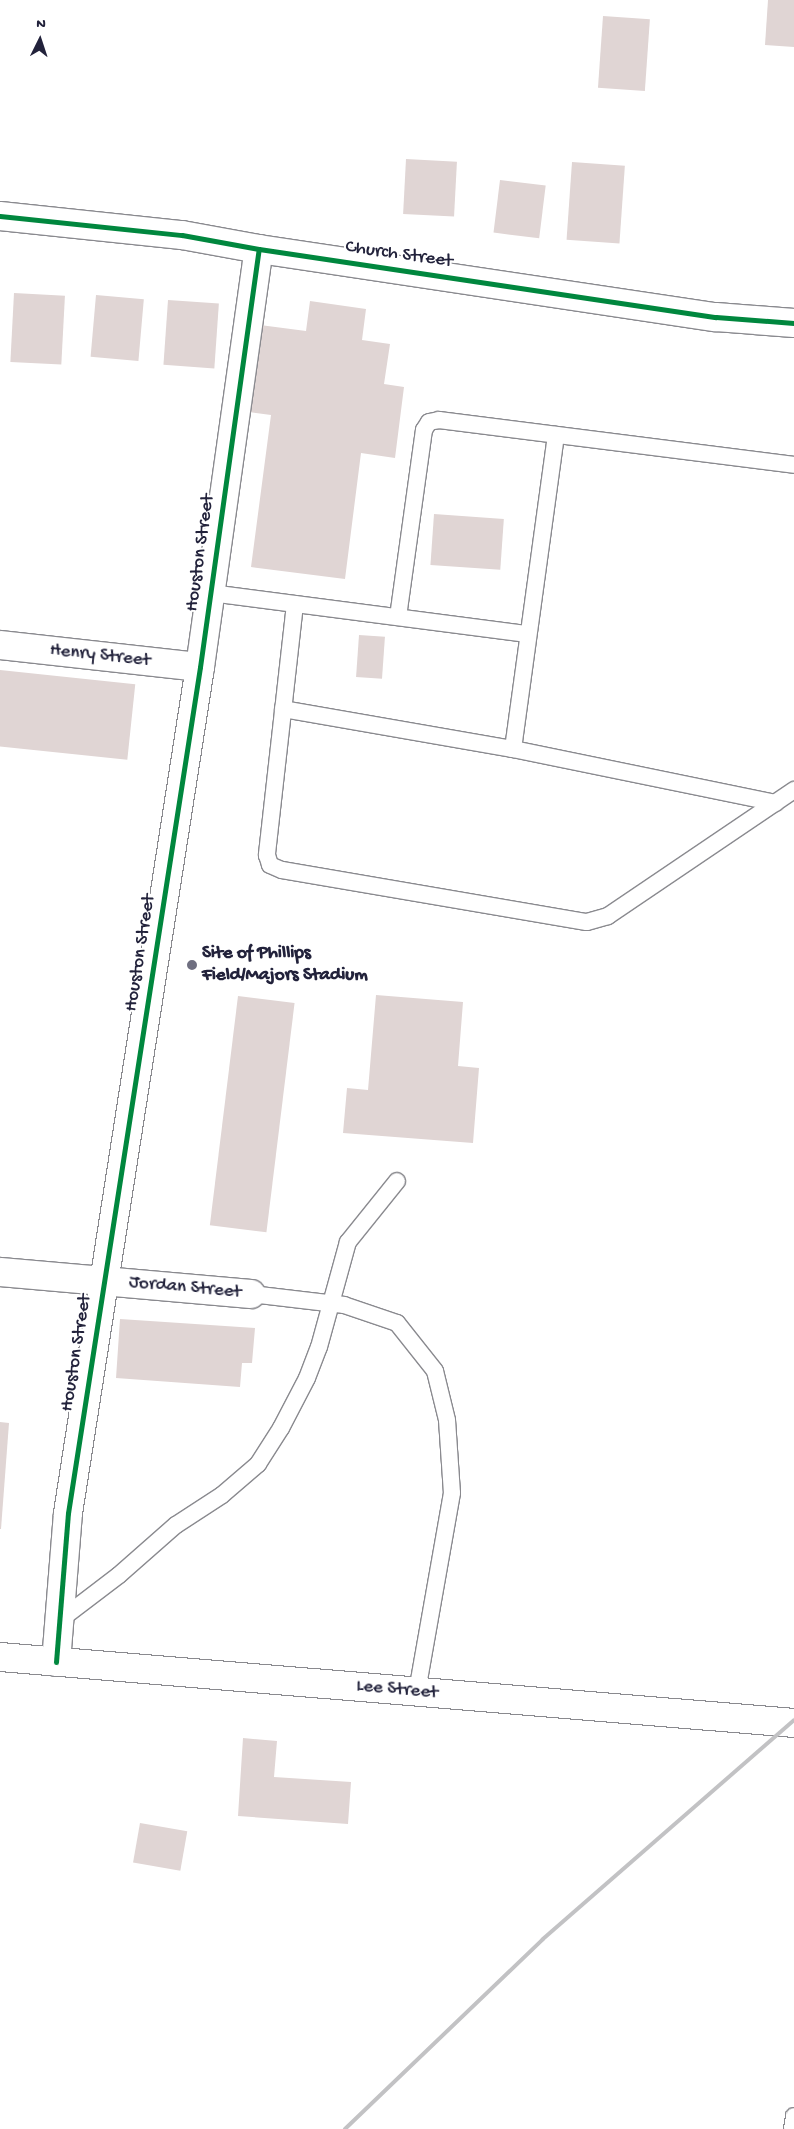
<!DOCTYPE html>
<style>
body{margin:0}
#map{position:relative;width:794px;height:2129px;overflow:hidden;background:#fff;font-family:"Gochi Hand",sans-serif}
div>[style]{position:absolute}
.building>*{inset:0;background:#e0d5d4;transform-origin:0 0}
.roads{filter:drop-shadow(1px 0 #8a8a8f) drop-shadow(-1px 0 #8a8a8f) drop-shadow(0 1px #8a8a8f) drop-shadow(0 -1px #8a8a8f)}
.service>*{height:16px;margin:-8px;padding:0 8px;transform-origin:8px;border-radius:8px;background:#fff}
.minor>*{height:28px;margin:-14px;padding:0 14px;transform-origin:14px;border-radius:14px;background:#fff}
.secondary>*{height:28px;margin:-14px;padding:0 14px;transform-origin:14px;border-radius:14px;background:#fff}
.rail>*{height:4px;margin:-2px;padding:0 2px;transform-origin:2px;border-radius:2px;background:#c2c2c4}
.cycleway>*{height:5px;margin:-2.5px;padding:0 2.5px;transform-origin:2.5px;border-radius:2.5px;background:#00873e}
.dots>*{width:14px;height:14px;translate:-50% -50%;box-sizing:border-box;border:2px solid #fff;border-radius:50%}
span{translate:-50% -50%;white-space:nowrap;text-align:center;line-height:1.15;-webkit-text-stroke:4px #fff;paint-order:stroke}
.street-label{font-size:19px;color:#22223b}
.poi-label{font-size:19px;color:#22223b;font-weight:700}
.left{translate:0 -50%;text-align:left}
.north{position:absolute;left:15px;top:15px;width:50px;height:50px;-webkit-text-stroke:4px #fff;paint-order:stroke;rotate:4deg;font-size:14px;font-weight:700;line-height:20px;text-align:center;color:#22223b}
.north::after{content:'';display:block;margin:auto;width:18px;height:22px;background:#22223b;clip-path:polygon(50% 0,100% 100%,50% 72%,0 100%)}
</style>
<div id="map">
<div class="building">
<i style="clip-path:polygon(768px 0,794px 0,794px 47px,765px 45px)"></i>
<i style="left:603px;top:16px;width:47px;height:72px;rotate:4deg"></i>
<i style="left:406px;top:159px;width:51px;height:55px;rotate:3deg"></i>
<i style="left:572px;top:162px;width:53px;height:78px;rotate:4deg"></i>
<i style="left:500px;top:180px;width:46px;height:53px;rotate:7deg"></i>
<i style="left:14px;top:293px;width:51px;height:69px;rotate:3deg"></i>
<i style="left:96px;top:295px;width:48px;height:62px;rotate:5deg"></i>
<i style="left:168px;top:300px;width:51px;height:65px;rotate:4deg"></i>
<i style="clip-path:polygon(310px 301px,366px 309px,362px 340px,390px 344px,384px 384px,404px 387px,395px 458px,361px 453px,345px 579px,251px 567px,271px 415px,249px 412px,260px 325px,306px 331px)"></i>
<i style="left:434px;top:514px;width:70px;height:51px;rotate:4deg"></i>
<i style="left:359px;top:635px;width:26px;height:42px;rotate:4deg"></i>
<i style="left:0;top:670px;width:136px;height:76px;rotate:6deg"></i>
<i style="clip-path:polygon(376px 995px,463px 1002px,458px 1066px,479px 1068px,473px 1143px,343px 1133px,347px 1088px,368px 1090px)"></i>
<i style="left:238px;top:996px;width:57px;height:231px;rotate:7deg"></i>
<i style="clip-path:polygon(120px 1319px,255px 1328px,252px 1363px,242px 1363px,240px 1387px,116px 1378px)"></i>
<i style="clip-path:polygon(0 1422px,9px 1423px,1px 1529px,0 1529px)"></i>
<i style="clip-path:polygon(243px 1738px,277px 1741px,274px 1777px,351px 1782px,348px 1824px,238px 1816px)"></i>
<i style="left:140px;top:1823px;width:48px;height:40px;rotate:10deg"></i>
</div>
<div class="roads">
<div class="service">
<i style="left:211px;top:593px;width:319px;rotate:7.4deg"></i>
<i style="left:295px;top:604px;width:253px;rotate:96.4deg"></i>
<i style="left:267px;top:855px;width:10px;rotate:73deg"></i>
<i style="left:270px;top:865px;width:13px;rotate:23deg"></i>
<i style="left:282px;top:870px;width:309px;rotate:9.7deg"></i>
<i style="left:587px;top:922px;width:22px;rotate:-16deg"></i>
<i style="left:608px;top:916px;width:225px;rotate:-34.1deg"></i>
<i style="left:398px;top:617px;width:189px;rotate:-82.1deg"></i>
<i style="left:424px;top:430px;width:9px;rotate:-58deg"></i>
<i style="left:429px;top:422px;width:10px;rotate:-11deg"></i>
<i style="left:439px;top:420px;width:358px;rotate:7.2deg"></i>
<i style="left:283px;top:709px;width:233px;rotate:9.9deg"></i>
<i style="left:513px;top:749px;width:268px;rotate:11.6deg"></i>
<i style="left:513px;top:749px;width:317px;rotate:-82.2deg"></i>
<i style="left:251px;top:1294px;width:94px;rotate:6.7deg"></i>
<i style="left:344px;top:1305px;width:56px;rotate:18.8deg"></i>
<i style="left:397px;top:1323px;width:61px;rotate:51.6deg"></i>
<i style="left:435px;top:1371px;width:50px;rotate:76.2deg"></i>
<i style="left:447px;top:1420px;width:73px;rotate:86.1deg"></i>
<i style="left:452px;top:1493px;width:201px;rotate:100deg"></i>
<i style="left:60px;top:1620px;width:74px;rotate:-37.3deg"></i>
<i style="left:119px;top:1575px;width:76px;rotate:-41.3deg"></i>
<i style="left:176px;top:1525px;width:55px;rotate:-33.1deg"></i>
<i style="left:222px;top:1495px;width:48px;rotate:-40.7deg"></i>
<i style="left:258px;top:1464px;width:43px;rotate:-57.4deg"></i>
<i style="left:281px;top:1428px;width:56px;rotate:-62.5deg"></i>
<i style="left:307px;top:1378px;width:33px;rotate:-69deg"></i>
<i style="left:319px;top:1347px;width:109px;rotate:-74.6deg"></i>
<i style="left:348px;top:1242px;width:78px;rotate:-51.2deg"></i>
<i style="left:792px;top:2129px;width:13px;rotate:-81deg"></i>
</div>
<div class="minor">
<i style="left:0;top:216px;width:183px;rotate:6deg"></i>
<i style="left:182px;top:235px;width:78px;rotate:10.3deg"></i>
<i style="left:259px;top:249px;width:462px;rotate:8.5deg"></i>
<i style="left:716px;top:317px;width:78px;rotate:4.4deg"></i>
<i style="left:0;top:645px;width:201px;rotate:6.3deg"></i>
<i style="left:0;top:1272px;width:252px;rotate:5deg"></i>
<i style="left:56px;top:1662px;width:149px;rotate:-85.4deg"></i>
<i style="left:68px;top:1513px;width:856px;rotate:-81.13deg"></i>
<i style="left:200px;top:667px;width:422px;rotate:-82deg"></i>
</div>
<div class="secondary">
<i style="left:0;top:1657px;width:797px;rotate:4.75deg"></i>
</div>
</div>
<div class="rail">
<i style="left:345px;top:2129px;width:274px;rotate:-43.8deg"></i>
<i style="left:543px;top:1939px;width:333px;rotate:-41.1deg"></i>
</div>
<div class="cycleway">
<i style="left:0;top:216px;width:183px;rotate:6deg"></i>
<i style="left:182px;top:235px;width:78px;rotate:10.3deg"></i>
<i style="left:259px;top:249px;width:462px;rotate:8.5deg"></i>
<i style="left:716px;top:317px;width:78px;rotate:4.4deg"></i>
<i style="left:56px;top:1662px;width:149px;rotate:-85.4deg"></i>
<i style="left:68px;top:1513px;width:856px;rotate:-81.13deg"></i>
<i style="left:200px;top:667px;width:422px;rotate:-82deg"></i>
</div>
<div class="dots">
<i style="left:192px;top:965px;background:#6f6f80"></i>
</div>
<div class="street-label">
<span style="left:399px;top:255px;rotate:8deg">Church Street</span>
<span style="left:201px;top:553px;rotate:-82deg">Houston Street</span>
<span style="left:100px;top:656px;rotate:6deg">Henry Street</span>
<span style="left:141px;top:953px;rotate:-81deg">Houston Street</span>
<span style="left:185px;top:1288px;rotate:5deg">Jordan Street</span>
<span style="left:77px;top:1353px;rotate:-81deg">Houston Street</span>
<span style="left:397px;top:1690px;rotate:5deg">Lee Street</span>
</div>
<div class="poi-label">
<span class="left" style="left:202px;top:965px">Site of Phillips<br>Field/Majors Stadium</span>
</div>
<div class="north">N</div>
</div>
